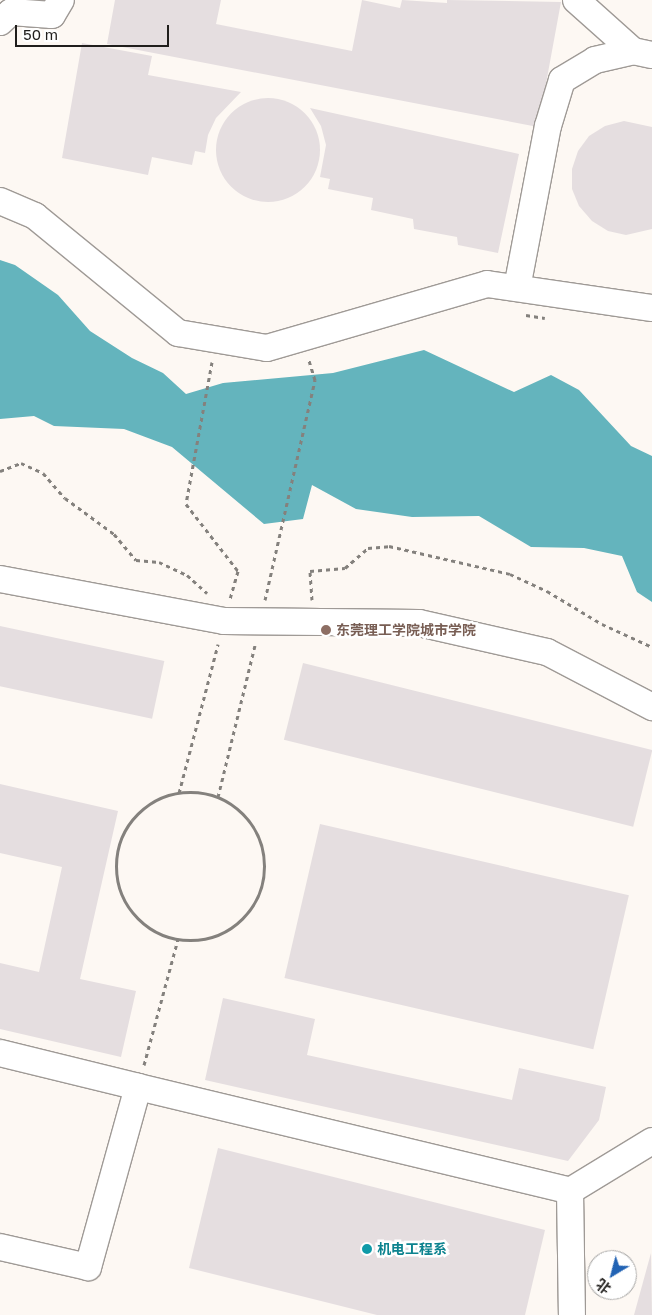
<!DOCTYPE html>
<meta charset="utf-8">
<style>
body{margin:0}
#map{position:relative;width:652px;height:1315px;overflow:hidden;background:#fdf8f3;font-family:"Golos Text","Noto Sans SC",sans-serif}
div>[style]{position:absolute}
.water>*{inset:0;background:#64b4bd}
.building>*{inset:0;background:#e5dee0;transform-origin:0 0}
.round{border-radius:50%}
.path>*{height:3px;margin-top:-1.5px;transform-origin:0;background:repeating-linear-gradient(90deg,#84817d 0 4px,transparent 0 8px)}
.path>.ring{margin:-1.5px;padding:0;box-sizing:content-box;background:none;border:3px solid #84817d;border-radius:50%}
.roads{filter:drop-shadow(1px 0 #9f9a96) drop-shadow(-1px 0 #9f9a96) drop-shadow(0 1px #9f9a96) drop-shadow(0 -1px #9f9a96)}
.minor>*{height:26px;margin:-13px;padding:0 13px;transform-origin:13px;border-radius:13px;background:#fff}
.dots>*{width:14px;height:14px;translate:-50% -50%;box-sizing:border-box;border:2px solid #fff;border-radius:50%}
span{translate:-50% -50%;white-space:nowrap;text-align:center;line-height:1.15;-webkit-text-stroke:5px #fff;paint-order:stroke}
.education-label{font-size:14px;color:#785e54;font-weight:700}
.left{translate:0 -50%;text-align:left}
.culture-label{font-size:14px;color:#0d838f;font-weight:700}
.north{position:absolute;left:587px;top:1250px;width:50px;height:50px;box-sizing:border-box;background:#fff;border:1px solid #a6a5a4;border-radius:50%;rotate:217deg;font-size:14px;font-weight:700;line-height:20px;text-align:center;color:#201e1c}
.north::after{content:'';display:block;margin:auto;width:18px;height:22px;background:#2263b4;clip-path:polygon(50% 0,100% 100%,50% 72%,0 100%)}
.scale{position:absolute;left:15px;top:25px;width:154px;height:22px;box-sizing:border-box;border:2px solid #201e1c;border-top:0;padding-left:6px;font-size:15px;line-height:18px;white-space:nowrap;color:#201e1c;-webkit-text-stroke:4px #fff;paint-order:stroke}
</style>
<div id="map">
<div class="water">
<i style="clip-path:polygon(0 260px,15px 265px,58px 295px,90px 331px,132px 358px,163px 373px,186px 394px,223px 383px,333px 373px,424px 350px,514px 392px,551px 375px,579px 390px,631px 446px,652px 456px,652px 602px,637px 592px,622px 556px,584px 548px,531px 547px,479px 516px,412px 517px,356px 509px,312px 485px,303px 519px,264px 524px,172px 447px,124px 429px,54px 426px,34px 416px,0 419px)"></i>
</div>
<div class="building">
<i style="clip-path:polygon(115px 0,221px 0,216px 24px,352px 51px,362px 0,400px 8px,402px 0,447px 3px,447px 0,561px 2px,538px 127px,107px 44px)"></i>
<i style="clip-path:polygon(82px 43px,152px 56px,148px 75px,241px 92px,216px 118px,208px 135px,205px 153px,195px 151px,192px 165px,152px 157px,148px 175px,62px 158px)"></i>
<i class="round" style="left:216px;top:98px;width:104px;height:104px"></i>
<i style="clip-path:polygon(310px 108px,519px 154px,498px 253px,458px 245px,457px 237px,414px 229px,413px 219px,371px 210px,373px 198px,328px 189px,330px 179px,320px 177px,326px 145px,321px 126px)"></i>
<i style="clip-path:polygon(624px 121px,652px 127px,652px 229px,626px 235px,608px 231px,592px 221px,579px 206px,572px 189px,572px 169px,578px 151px,589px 136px,605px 126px)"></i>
<i style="left:0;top:626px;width:168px;height:59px;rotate:12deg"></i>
<i style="left:303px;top:663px;width:360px;height:79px;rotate:14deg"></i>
<i style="clip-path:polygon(0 784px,118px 811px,80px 979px,136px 991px,121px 1057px,0 1029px,0 963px,39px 972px,62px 867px,0 853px)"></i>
<i style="left:320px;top:824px;width:317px;height:158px;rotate:13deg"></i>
<i style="clip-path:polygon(223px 998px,315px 1019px,307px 1055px,512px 1100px,519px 1068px,606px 1087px,599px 1120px,568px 1161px,205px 1080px)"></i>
<i style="clip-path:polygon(218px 1148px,545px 1230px,525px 1315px,377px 1315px,189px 1268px)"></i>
<i style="clip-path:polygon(651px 1253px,652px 1315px,634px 1315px)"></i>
</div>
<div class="path">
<i style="left:526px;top:315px;width:19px;rotate:9deg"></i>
<i style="left:212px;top:362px;width:144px;rotate:100.4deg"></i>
<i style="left:186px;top:504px;width:85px;rotate:52.2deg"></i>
<i style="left:238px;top:571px;width:29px;rotate:106deg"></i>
<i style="left:0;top:471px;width:22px;rotate:-21deg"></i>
<i style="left:21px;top:463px;width:24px;rotate:24deg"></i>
<i style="left:43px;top:473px;width:33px;rotate:49deg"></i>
<i style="left:65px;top:498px;width:61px;rotate:36.3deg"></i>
<i style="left:114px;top:534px;width:34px;rotate:50deg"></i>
<i style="left:136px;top:560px;width:23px;rotate:5deg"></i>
<i style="left:159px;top:562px;width:31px;rotate:25deg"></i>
<i style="left:187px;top:575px;width:27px;rotate:42deg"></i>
<i style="left:265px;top:600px;width:226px;rotate:-77.2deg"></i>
<i style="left:315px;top:380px;width:21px;rotate:-107deg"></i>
<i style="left:312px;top:600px;width:29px;rotate:-94deg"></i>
<i style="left:310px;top:571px;width:35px;rotate:-5deg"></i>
<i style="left:345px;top:568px;width:30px;rotate:-41deg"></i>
<i style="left:368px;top:548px;width:21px;rotate:-5deg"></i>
<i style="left:389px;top:546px;width:124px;rotate:13deg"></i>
<i style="left:510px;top:574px;width:41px;rotate:24.7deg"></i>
<i style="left:547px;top:591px;width:64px;rotate:31deg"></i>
<i style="left:602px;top:624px;width:55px;rotate:24.7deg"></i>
<i class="ring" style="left:116px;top:792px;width:145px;height:145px"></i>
<i style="left:179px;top:793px;width:154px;rotate:-75.3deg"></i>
<i style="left:218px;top:797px;width:156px;rotate:-76.3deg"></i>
<i style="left:144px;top:1065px;width:131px;rotate:-74.9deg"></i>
</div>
<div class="roads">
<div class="minor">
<i style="left:576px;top:0;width:76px;rotate:41.8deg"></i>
<i style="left:633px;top:51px;width:19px;rotate:12deg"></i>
<i style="left:0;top:22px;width:15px;rotate:-42deg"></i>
<i style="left:11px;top:12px;width:41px;rotate:4.2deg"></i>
<i style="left:52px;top:15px;width:17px;rotate:-59deg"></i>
<i style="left:0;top:201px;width:38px;rotate:23deg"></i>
<i style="left:35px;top:216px;width:185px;rotate:39.3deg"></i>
<i style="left:178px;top:333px;width:90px;rotate:9.6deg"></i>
<i style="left:267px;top:348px;width:229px;rotate:-16.2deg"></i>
<i style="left:487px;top:284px;width:167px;rotate:8.3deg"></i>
<i style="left:517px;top:288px;width:165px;rotate:-79.2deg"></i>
<i style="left:548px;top:126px;width:48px;rotate:-73.1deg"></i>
<i style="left:562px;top:80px;width:39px;rotate:-31deg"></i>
<i style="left:595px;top:60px;width:39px;rotate:-13deg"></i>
<i style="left:0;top:579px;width:228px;rotate:10.6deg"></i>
<i style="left:224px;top:621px;width:195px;rotate:0.6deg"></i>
<i style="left:419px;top:623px;width:131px;rotate:12.8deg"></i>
<i style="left:547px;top:652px;width:119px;rotate:27.6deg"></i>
<i style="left:0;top:1053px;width:142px;rotate:13.8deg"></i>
<i style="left:138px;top:1087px;width:187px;rotate:105.5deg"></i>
<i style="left:88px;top:1267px;width:90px;rotate:-167.2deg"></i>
<i style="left:138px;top:1087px;width:444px;rotate:13.5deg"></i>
<i style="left:570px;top:1191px;width:124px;rotate:89.1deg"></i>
<i style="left:570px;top:1191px;width:96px;rotate:-31.4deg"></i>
</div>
</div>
<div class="dots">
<i style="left:326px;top:630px;background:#8d6e63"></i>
<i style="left:367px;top:1249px;background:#0f9aa8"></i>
</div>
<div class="education-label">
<span class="left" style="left:336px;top:630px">东莞理工学院城市学院</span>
</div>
<div class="culture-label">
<span class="left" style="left:377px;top:1249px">机电工程系</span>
</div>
<div class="north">北</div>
<div class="scale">50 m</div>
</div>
